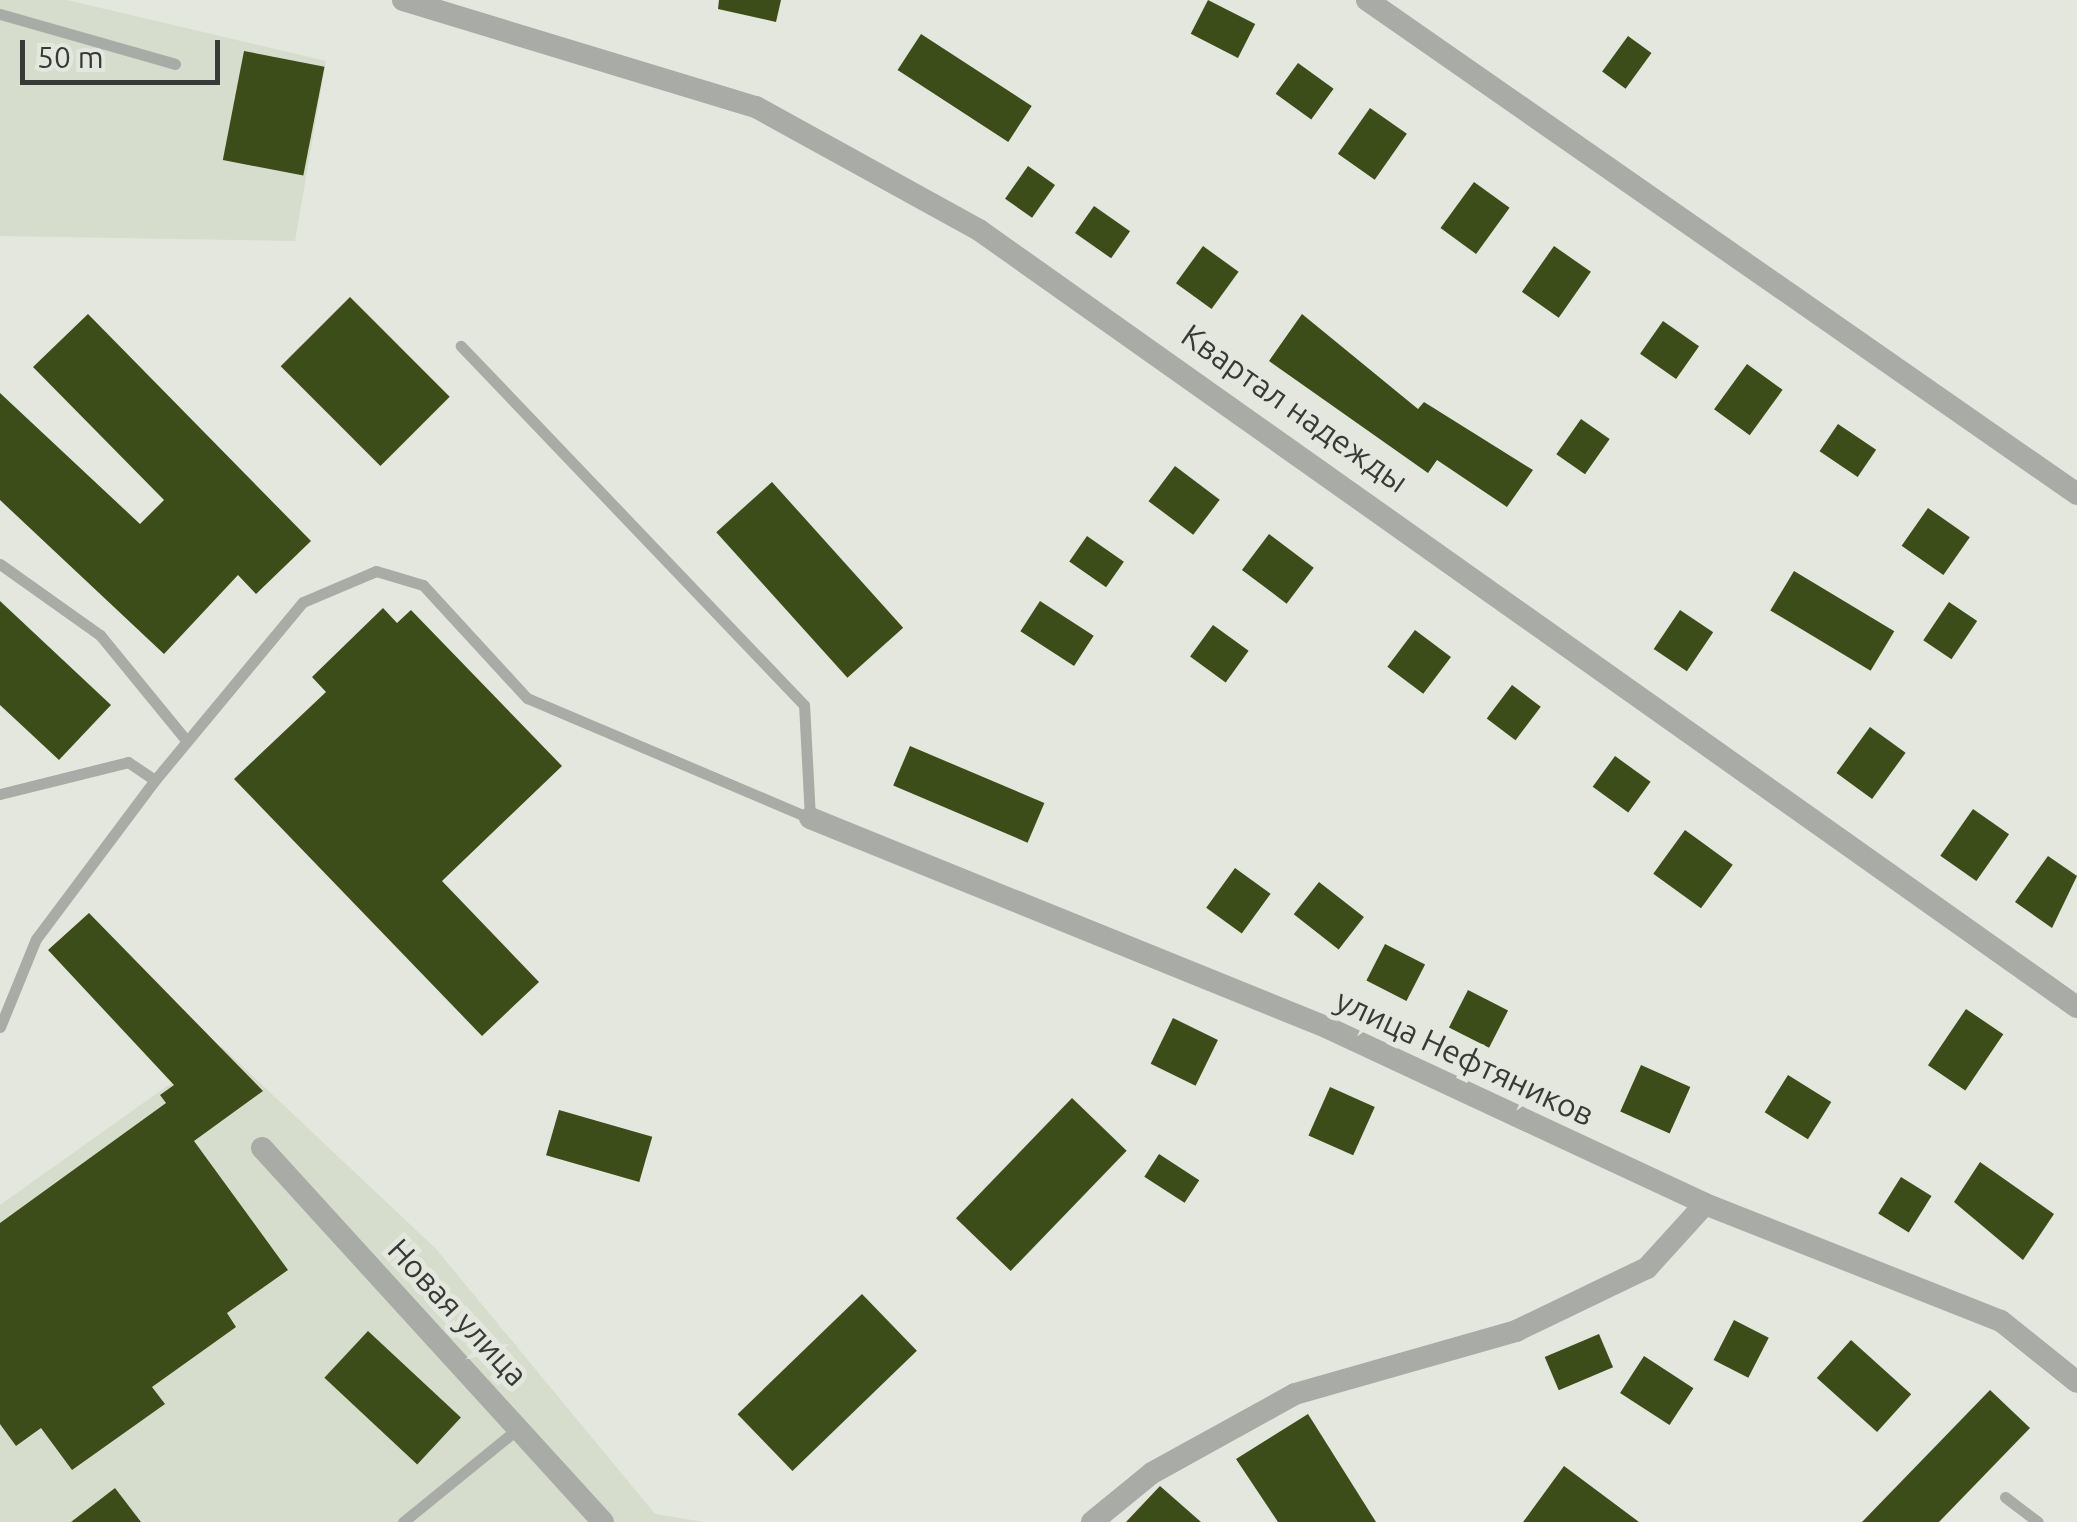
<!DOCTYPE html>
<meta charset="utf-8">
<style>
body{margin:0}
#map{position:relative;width:2077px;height:1522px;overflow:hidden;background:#e3e7dd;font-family:Ubuntu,sans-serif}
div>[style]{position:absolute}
.built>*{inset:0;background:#d6ddcc}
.building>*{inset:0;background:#3c4d1a;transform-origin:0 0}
.service>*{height:11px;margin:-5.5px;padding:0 5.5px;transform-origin:5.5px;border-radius:5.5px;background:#a9aba7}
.minor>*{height:22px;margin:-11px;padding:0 11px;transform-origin:11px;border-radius:11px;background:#a9aba7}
span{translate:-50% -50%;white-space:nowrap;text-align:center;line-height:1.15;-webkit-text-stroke:10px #e3e7dd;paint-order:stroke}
.street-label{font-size:32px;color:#383a36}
.scale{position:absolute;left:20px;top:40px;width:200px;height:45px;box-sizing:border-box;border:5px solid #383a36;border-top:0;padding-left:12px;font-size:30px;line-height:35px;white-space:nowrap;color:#383a36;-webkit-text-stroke:8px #e3e7dd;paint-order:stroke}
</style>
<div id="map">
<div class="built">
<i style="clip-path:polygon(0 0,67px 0,326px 61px,295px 241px,0 236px)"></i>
<i style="clip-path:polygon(222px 1047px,436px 1249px,655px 1514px,704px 1522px,0 1522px,0 1205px)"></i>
</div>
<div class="building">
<i style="clip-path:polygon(719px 0,781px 0,776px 22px,718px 9px)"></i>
<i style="left:1208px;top:0;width:53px;height:38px;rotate:27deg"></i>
<i style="left:921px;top:34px;width:132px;height:43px;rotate:33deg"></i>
<i style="left:1628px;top:36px;width:29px;height:44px;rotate:36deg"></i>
<i style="left:244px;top:51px;width:82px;height:111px;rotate:11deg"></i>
<i style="left:1298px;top:63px;width:44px;height:38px;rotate:36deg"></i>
<i style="left:1370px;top:108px;width:45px;height:56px;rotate:35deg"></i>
<i style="left:1028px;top:166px;width:33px;height:40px;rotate:35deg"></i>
<i style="left:1474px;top:182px;width:44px;height:57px;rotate:36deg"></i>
<i style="left:1094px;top:206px;width:44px;height:33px;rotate:35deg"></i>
<i style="left:1203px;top:246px;width:44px;height:46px;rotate:36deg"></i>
<i style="left:1554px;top:246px;width:45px;height:56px;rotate:35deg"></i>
<i style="left:350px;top:297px;width:141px;height:98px;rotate:45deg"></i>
<i style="clip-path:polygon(88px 314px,311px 541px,256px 594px,238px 575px,164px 654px,0 500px,0 393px,140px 524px,164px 500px,33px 367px)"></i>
<i style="clip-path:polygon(1302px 314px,1418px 409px,1424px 402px,1533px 470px,1507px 507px,1437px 460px,1428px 473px,1269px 361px)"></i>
<i style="left:1663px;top:321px;width:44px;height:40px;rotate:35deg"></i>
<i style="left:1747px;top:364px;width:44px;height:56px;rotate:36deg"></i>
<i style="left:1581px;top:419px;width:35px;height:43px;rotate:35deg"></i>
<i style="left:1838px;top:424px;width:46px;height:33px;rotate:34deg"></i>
<i style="left:1175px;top:466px;width:56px;height:44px;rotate:37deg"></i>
<i style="left:772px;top:482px;width:196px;height:75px;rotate:48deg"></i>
<i style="left:1928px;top:508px;width:51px;height:46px;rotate:35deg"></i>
<i style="left:1269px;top:534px;width:56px;height:45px;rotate:37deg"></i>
<i style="left:1087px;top:536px;width:45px;height:31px;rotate:35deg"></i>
<i style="left:1794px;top:571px;width:117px;height:46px;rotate:31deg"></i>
<i style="clip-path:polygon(0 601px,111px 705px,59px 760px,0 705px)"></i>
<i style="left:1040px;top:601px;width:64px;height:36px;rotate:33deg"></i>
<i style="left:1949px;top:602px;width:34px;height:46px;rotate:34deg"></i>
<i style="clip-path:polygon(383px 608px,397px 623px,411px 610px,562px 766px,442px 881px,539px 982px,482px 1036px,234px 779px,326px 692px,312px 677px)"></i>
<i style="left:1680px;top:610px;width:40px;height:47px;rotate:34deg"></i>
<i style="left:1213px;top:625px;width:44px;height:39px;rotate:36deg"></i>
<i style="left:1415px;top:630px;width:45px;height:46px;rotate:37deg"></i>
<i style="left:1512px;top:685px;width:36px;height:42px;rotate:37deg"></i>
<i style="left:1870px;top:727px;width:44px;height:57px;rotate:36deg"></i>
<i style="left:910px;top:746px;width:146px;height:43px;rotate:23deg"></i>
<i style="left:1615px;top:756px;width:44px;height:38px;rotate:36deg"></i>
<i style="left:1973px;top:809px;width:44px;height:57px;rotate:35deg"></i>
<i style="left:1685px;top:830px;width:59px;height:54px;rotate:36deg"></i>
<i style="clip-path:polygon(2048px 856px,2077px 876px,2052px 928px,2015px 902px)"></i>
<i style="left:1235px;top:868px;width:44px;height:49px;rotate:36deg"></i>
<i style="left:1319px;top:882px;width:57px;height:41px;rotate:38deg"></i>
<i style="clip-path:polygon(89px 913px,263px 1091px,194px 1141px,288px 1270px,227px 1313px,236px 1327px,152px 1387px,165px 1404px,72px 1470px,41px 1428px,16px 1446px,0 1424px,0 1223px,166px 1103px,160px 1095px,174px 1085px,48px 950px)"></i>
<i style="left:1385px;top:944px;width:45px;height:41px;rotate:27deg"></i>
<i style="left:1468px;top:990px;width:45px;height:42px;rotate:27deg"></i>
<i style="left:1966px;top:1009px;width:45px;height:68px;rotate:34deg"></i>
<i style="left:1173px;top:1018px;width:50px;height:51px;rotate:26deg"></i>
<i style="left:1641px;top:1065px;width:54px;height:51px;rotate:24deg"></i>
<i style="left:1788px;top:1075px;width:51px;height:44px;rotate:32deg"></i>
<i style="left:1330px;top:1087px;width:49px;height:53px;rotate:24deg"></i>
<i style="left:1072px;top:1098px;width:76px;height:167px;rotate:44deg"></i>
<i style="left:559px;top:1110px;width:97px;height:47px;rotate:16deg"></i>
<i style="left:1159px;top:1154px;width:48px;height:27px;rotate:33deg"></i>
<i style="clip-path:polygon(1980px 1162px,2054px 1214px,2023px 1260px,1954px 1202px)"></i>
<i style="left:1901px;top:1177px;width:36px;height:43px;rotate:32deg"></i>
<i style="left:862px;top:1294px;width:79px;height:173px;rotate:46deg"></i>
<i style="left:1734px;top:1320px;width:39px;height:45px;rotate:27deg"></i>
<i style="left:368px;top:1331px;width:127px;height:64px;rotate:43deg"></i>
<i style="left:1599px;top:1334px;width:36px;height:59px;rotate:67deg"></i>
<i style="left:1851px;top:1340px;width:81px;height:51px;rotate:42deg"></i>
<i style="left:1644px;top:1356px;width:59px;height:44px;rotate:33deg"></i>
<i style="clip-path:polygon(1990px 1390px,2030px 1428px,1939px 1522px,1862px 1522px)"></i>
<i style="clip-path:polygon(1308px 1414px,1376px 1522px,1278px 1522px,1236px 1459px)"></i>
<i style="clip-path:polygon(1564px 1466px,1639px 1522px,1523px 1522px)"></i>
<i style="clip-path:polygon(1160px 1486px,1201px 1522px,1126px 1522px)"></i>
<i style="clip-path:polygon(115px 1488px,141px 1522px,71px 1522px)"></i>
</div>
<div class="service">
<i style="left:0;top:14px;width:182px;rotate:15.9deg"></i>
<i style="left:0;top:564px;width:123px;rotate:35.4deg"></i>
<i style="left:100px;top:635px;width:136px;rotate:50.7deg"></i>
<i style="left:0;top:794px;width:132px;rotate:-14deg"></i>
<i style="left:128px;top:762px;width:32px;rotate:34deg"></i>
<i style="left:155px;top:780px;width:231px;rotate:-50.3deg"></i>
<i style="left:303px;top:602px;width:79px;rotate:-23deg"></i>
<i style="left:376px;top:571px;width:49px;rotate:16.6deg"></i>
<i style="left:423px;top:585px;width:154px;rotate:47.4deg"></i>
<i style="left:527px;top:698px;width:307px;rotate:23deg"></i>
<i style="left:810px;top:818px;width:113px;rotate:-93deg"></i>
<i style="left:804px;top:705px;width:497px;rotate:-133.7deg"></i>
<i style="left:0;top:1027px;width:95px;rotate:-67.8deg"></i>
<i style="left:36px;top:939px;width:199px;rotate:-53.2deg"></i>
<i style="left:2005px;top:1497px;width:41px;rotate:37.1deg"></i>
<i style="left:403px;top:1522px;width:151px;rotate:-39.1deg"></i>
</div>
<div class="minor">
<i style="left:403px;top:0;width:369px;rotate:16.9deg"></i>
<i style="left:756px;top:107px;width:255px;rotate:28.9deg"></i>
<i style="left:979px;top:230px;width:1345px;rotate:35.29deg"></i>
<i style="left:1367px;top:0;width:865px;rotate:34.83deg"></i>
<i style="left:810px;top:818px;width:557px;rotate:22.05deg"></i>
<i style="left:1326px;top:1027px;width:418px;rotate:25deg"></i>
<i style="left:1705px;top:1204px;width:318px;rotate:21.6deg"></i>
<i style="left:2001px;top:1321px;width:97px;rotate:38.8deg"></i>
<i style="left:262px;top:1148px;width:506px;rotate:47.64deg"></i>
<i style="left:1092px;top:1522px;width:77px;rotate:-39.2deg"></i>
<i style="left:1152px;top:1473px;width:163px;rotate:-28.9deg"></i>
<i style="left:1295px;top:1394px;width:230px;rotate:-15.9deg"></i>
<i style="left:1516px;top:1331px;width:145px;rotate:-25.7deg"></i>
<i style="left:1647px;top:1268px;width:86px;rotate:-47.8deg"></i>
</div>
<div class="street-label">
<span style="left:1295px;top:408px;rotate:35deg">Квартал надежды</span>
<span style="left:1465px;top:1057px;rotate:25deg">улица Нефтяников</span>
<span style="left:458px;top:1312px;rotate:47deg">Новая улица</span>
</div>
<div class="scale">50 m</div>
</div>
